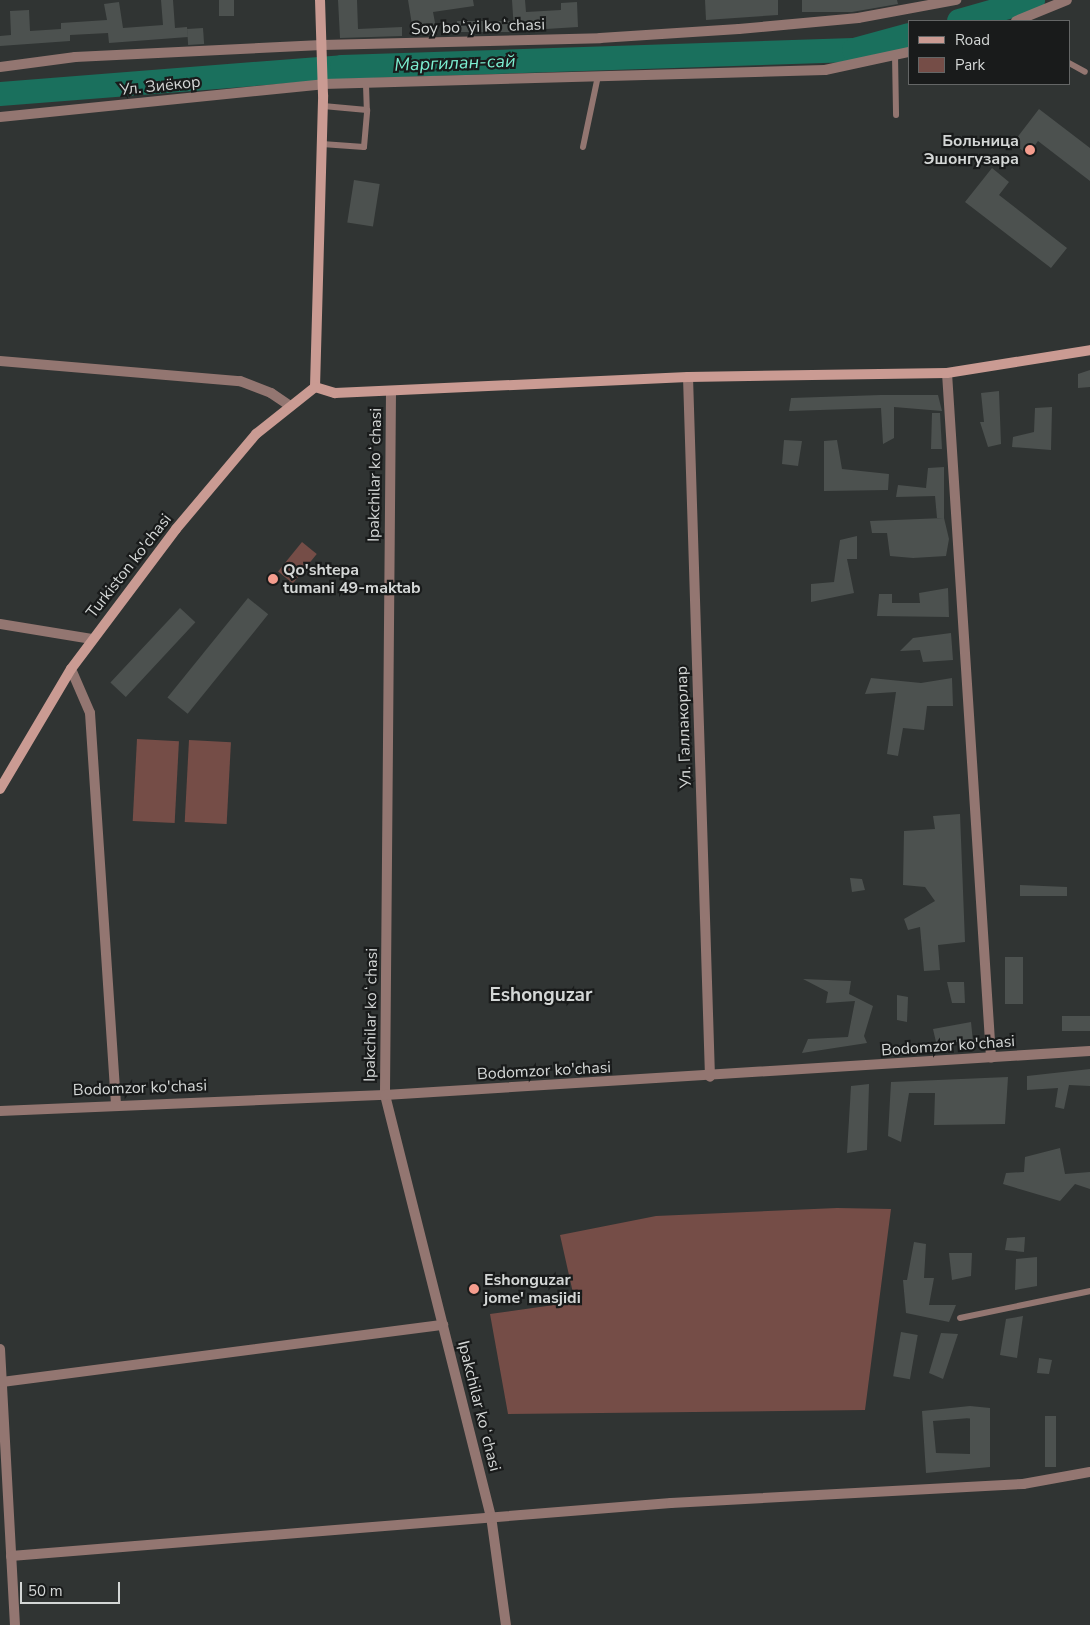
<!DOCTYPE html>
<meta charset="utf-8">
<style>
body{margin:0}
#map{position:relative;width:1090px;height:1625px;overflow:hidden;background:#303433;font-family:"Nunito Sans",sans-serif}
div>[style]{position:absolute}
.green>*{inset:0;background:#754d47;transform-origin:0 0}
.river>*{height:24px;margin:-12px;padding:0 12px;transform-origin:12px;border-radius:12px;background:#1a705d}
.building>*{inset:0;background:#4c514f;transform-origin:0 0}
.lane>*{height:6px;margin:-3px;padding:0 3px;transform-origin:3px;border-radius:3px;background:#937671}
.street>*{height:10px;margin:-5px;padding:0 5px;transform-origin:5px;border-radius:5px;background:#937671}
.secondary>*{height:10px;margin:-5px;padding:0 5px;transform-origin:5px;border-radius:5px;background:#ca9b93}
.dots>*{width:14px;height:14px;translate:-50% -50%;box-sizing:border-box;border:2px solid #191b1b;border-radius:50%}
span{translate:-50% -50%;white-space:nowrap;text-align:center;line-height:1.15;-webkit-text-stroke:4.5px #191b1b;paint-order:stroke}
.street-label{font-size:16px;color:#d4d7d6}
.poi-label{font-size:16px;color:#d4d7d6;font-weight:700}
.right{translate:-100% -50%;text-align:right}
.left{translate:0 -50%;text-align:left}
.water-label{font-size:18px;color:#7cefd1;font-style:italic}
.quarter-label{font-size:19px;color:#d4d7d6;font-weight:700}
.legend{position:absolute;left:908px;top:20px;width:162px;height:65px;box-sizing:border-box;background:#191b1b;border:1px solid #646666;margin:0;padding:6px 9px;list-style:none;font-size:15px;color:#d4d7d6}
.legend li{display:flex;align-items:center;gap:10px;height:25px}
.legend b{width:25px;border:1px solid #646666}
.scale{position:absolute;left:20px;top:1582px;width:100px;height:22px;box-sizing:border-box;border:2px solid #d4d7d6;border-top:0;padding-left:6px;font-size:15px;line-height:18px;white-space:nowrap;color:#d4d7d6;-webkit-text-stroke:4px #191b1b;paint-order:stroke}
</style>
<div id="map">
<div class="green">
<i style="left:302px;top:542px;width:19px;height:38px;rotate:39deg"></i>
<i style="left:137px;top:739px;width:42px;height:82px;rotate:3deg"></i>
<i style="left:189px;top:740px;width:42px;height:82px;rotate:3deg"></i>
<i style="clip-path:polygon(837px 1208px,891px 1209px,865px 1410px,508px 1414px,490px 1314px,575px 1302px,560px 1235px,656px 1216px)"></i>
</div>
<div class="river">
<i style="left:959px;top:21px;width:77px;rotate:-15.8deg"></i>
<i style="left:0;top:94px;width:343px;rotate:-4.5deg"></i>
<i style="left:342px;top:67px;width:512px;rotate:-1.9deg"></i>
<i style="left:854px;top:50px;width:57px;rotate:-15.3deg"></i>
</div>
<div class="building">
<i style="clip-path:polygon(161px 0,173px 0,175px 28px,187px 27px,188px 37px,109px 43px,108px 33px,70px 35px,70px 41px,0 46px,0 36px,11px 35px,10px 11px,29px 10px,30px 31px,61px 29px,61px 23px,107px 20px,104px 4px,119px 2px,123px 28px,163px 25px)"></i>
<i style="left:219px;top:0;width:15px;height:16px"></i>
<i style="clip-path:polygon(338px 0,357px 0,358px 29px,402px 27px,402px 36px,340px 38px)"></i>
<i style="clip-path:polygon(408px 0,473px 0,474px 6px,433px 12px,436px 28px,413px 31px)"></i>
<i style="clip-path:polygon(512px 0,525px 0,526px 12px,561px 10px,561px 3px,577px 2px,578px 27px,514px 31px)"></i>
<i style="clip-path:polygon(705px 0,778px 0,778px 15px,706px 20px)"></i>
<i style="clip-path:polygon(802px 0,897px 0,898px 4px,852px 12px,802px 12px)"></i>
<i style="left:511px;top:21px;width:11px;height:54px;rotate:90deg"></i>
<i style="left:203px;top:28px;width:16px;height:16px;rotate:86deg"></i>
<i style="clip-path:polygon(1039px 109px,1090px 148px,1090px 181px,1038px 141px,1028px 155px,1013px 143px)"></i>
<i style="clip-path:polygon(992px 168px,1009px 182px,999px 195px,1067px 248px,1051px 268px,965px 202px)"></i>
<i style="left:354px;top:180px;width:26px;height:43px;rotate:9deg"></i>
<i style="clip-path:polygon(1090px 370px,1090px 387px,1078px 388px,1078px 374px)"></i>
<i style="clip-path:polygon(999px 391px,1001px 444px,988px 447px,980px 422px,984px 422px,981px 393px)"></i>
<i style="clip-path:polygon(881px 395px,938px 395px,942px 411px,894px 407px,894px 438px,883px 444px,881px 408px,789px 411px,791px 398px)"></i>
<i style="clip-path:polygon(1052px 407px,1051px 450px,1012px 447px,1013px 437px,1034px 432px,1035px 408px)"></i>
<i style="clip-path:polygon(932px 413px,940px 413px,942px 449px,931px 449px)"></i>
<i style="clip-path:polygon(784px 440px,802px 441px,798px 466px,782px 464px)"></i>
<i style="clip-path:polygon(837px 440px,842px 469px,889px 474px,888px 490px,824px 491px,824px 441px)"></i>
<i style="clip-path:polygon(944px 467px,944px 518px,937px 518px,935px 496px,896px 497px,898px 485px,926px 488px,928px 468px)"></i>
<i style="clip-path:polygon(944px 518px,949px 539px,946px 556px,913px 558px,890px 556px,887px 533px,872px 533px,870px 521px)"></i>
<i style="clip-path:polygon(857px 536px,857px 559px,847px 559px,854px 593px,811px 602px,811px 584px,834px 582px,840px 540px)"></i>
<i style="clip-path:polygon(948px 588px,949px 617px,877px 616px,879px 594px,892px 594px,892px 603px,920px 603px,919px 593px)"></i>
<i style="left:248px;top:598px;width:26px;height:128px;rotate:39deg"></i>
<i style="left:180px;top:608px;width:21px;height:102px;rotate:43deg"></i>
<i style="clip-path:polygon(951px 633px,953px 660px,923px 662px,920px 650px,900px 651px,913px 638px)"></i>
<i style="clip-path:polygon(871px 678px,921px 683px,952px 678px,953px 706px,927px 706px,924px 730px,903px 728px,898px 756px,887px 754px,896px 692px,865px 694px)"></i>
<i style="clip-path:polygon(960px 814px,965px 942px,938px 945px,940px 970px,924px 971px,920px 927px,908px 930px,904px 919px,935px 901px,925px 887px,903px 885px,904px 831px,935px 829px,933px 816px)"></i>
<i style="clip-path:polygon(850px 878px,862px 879px,865px 890px,852px 892px)"></i>
<i style="clip-path:polygon(1020px 885px,1067px 887px,1067px 896px,1020px 896px)"></i>
<i style="left:1005px;top:957px;width:18px;height:47px"></i>
<i style="clip-path:polygon(803px 979px,851px 981px,849px 994px,873px 1006px,864px 1036px,867px 1043px,802px 1053px,808px 1039px,848px 1037px,855px 1001px,826px 1003px,828px 992px)"></i>
<i style="clip-path:polygon(947px 982px,964px 982px,965px 1003px,952px 1003px)"></i>
<i style="clip-path:polygon(897px 995px,908px 997px,907px 1022px,897px 1020px)"></i>
<i style="left:1090px;top:1016px;width:15px;height:28px;rotate:90deg"></i>
<i style="clip-path:polygon(971px 1022px,973px 1042px,936px 1042px,933px 1029px)"></i>
<i style="clip-path:polygon(1090px 1069px,1090px 1086px,1069px 1085px,1064px 1109px,1055px 1107px,1058px 1088px,1027px 1090px,1027px 1076px)"></i>
<i style="clip-path:polygon(1008px 1077px,1005px 1124px,934px 1125px,935px 1093px,909px 1093px,901px 1142px,888px 1136px,891px 1082px)"></i>
<i style="clip-path:polygon(869px 1084px,867px 1150px,847px 1153px,851px 1086px)"></i>
<i style="clip-path:polygon(1060px 1148px,1065px 1174px,1090px 1172px,1090px 1189px,1075px 1184px,1060px 1201px,1003px 1184px,1006px 1173px,1024px 1172px,1025px 1157px)"></i>
<i style="clip-path:polygon(1025px 1237px,1024px 1252px,1005px 1250px,1007px 1238px)"></i>
<i style="clip-path:polygon(914px 1242px,926px 1244px,924px 1278px,934px 1278px,929px 1305px,956px 1305px,949px 1322px,906px 1313px,903px 1280px,907px 1280px)"></i>
<i style="clip-path:polygon(949px 1253px,972px 1253px,971px 1276px,952px 1280px)"></i>
<i style="clip-path:polygon(1037px 1257px,1037px 1286px,1015px 1290px,1016px 1259px)"></i>
<i style="clip-path:polygon(1023px 1316px,1017px 1358px,1000px 1355px,1006px 1319px)"></i>
<i style="left:901px;top:1332px;width:17px;height:45px;rotate:10deg"></i>
<i style="clip-path:polygon(941px 1333px,958px 1334px,943px 1379px,929px 1373px)"></i>
<i style="clip-path:polygon(1039px 1358px,1052px 1360px,1049px 1374px,1037px 1373px)"></i>
<i style="clip-path:polygon(evenodd,970px 1406px,990px 1408px,990px 1467px,926px 1473px,922px 1411px,970px 1406px,970px 1418px,970px 1454px,936px 1453px,933px 1421px,970px 1418px)"></i>
<i style="left:1045px;top:1416px;width:11px;height:51px"></i>
</div>
<div class="lane">
<i style="left:895px;top:55px;width:60px;rotate:89deg"></i>
<i style="left:1069px;top:63px;width:18px;rotate:29deg"></i>
<i style="left:366px;top:85px;width:25px;rotate:88deg"></i>
<i style="left:322px;top:144px;width:42px;rotate:4.1deg"></i>
<i style="left:364px;top:147px;width:37px;rotate:-85deg"></i>
<i style="left:367px;top:110px;width:44px;rotate:-174.8deg"></i>
<i style="left:583px;top:147px;width:73px;rotate:-78.1deg"></i>
<i style="left:960px;top:1318px;width:133px;rotate:-11.7deg"></i>
</div>
<div class="street">
<i style="left:1016px;top:21px;width:55px;rotate:-22.4deg"></i>
<i style="left:0;top:67px;width:76px;rotate:-7.6deg"></i>
<i style="left:75px;top:57px;width:247px;rotate:-2.8deg"></i>
<i style="left:322px;top:45px;width:278px;rotate:-1.4deg"></i>
<i style="left:600px;top:38px;width:139px;rotate:-3.7deg"></i>
<i style="left:739px;top:29px;width:120px;rotate:-5.3deg"></i>
<i style="left:858px;top:18px;width:100px;rotate:-10.4deg"></i>
<i style="left:0;top:117px;width:325px;rotate:-5.8deg"></i>
<i style="left:323px;top:84px;width:502px;rotate:-1.6deg"></i>
<i style="left:825px;top:70px;width:86px;rotate:-12.1deg"></i>
<i style="left:0;top:361px;width:241px;rotate:4.8deg"></i>
<i style="left:240px;top:381px;width:33px;rotate:21deg"></i>
<i style="left:271px;top:393px;width:23px;rotate:34deg"></i>
<i style="left:947px;top:373px;width:686px;rotate:86.32deg"></i>
<i style="left:688px;top:377px;width:700px;rotate:88.2deg"></i>
<i style="left:391px;top:391px;width:704px;rotate:90.49deg"></i>
<i style="left:385px;top:1095px;width:434px;rotate:75.9deg"></i>
<i style="left:491px;top:1516px;width:110px;rotate:82.2deg"></i>
<i style="left:0;top:624px;width:93px;rotate:9.3deg"></i>
<i style="left:71px;top:669px;width:48px;rotate:66.6deg"></i>
<i style="left:90px;top:713px;width:391px;rotate:86.2deg"></i>
<i style="left:0;top:1111px;width:385px;rotate:-2.4deg"></i>
<i style="left:385px;top:1095px;width:706px;rotate:-3.57deg"></i>
<i style="left:0;top:1349px;width:276px;rotate:86.9deg"></i>
<i style="left:2px;top:1382px;width:445px;rotate:-7.4deg"></i>
<i style="left:11px;top:1556px;width:662px;rotate:-4.59deg"></i>
<i style="left:671px;top:1503px;width:353px;rotate:-3.1deg"></i>
<i style="left:1023px;top:1484px;width:68px;rotate:-10.2deg"></i>
</div>
<div class="secondary">
<i style="left:315px;top:387px;width:21px;rotate:17deg"></i>
<i style="left:335px;top:393px;width:353px;rotate:-2.6deg"></i>
<i style="left:688px;top:377px;width:259px;rotate:-0.9deg"></i>
<i style="left:947px;top:373px;width:145px;rotate:-9.1deg"></i>
<i style="left:315px;top:387px;width:292px;rotate:-88.4deg"></i>
<i style="left:323px;top:95px;width:95px;rotate:-91.8deg"></i>
<i style="left:0;top:789px;width:139px;rotate:-59.4deg"></i>
<i style="left:71px;top:669px;width:175px;rotate:-53.1deg"></i>
<i style="left:176px;top:529px;width:124px;rotate:-49.9deg"></i>
<i style="left:256px;top:434px;width:75px;rotate:-38.5deg"></i>
</div>
<div class="dots">
<i style="left:1030px;top:150px;background:#f59d8e"></i>
<i style="left:273px;top:579px;background:#f59d8e"></i>
<i style="left:474px;top:1289px;background:#f59d8e"></i>
</div>
<div class="street-label">
<span style="left:478px;top:27px;rotate:-2deg">Soy boʻyi koʻchasi</span>
<span style="left:160px;top:86px;rotate:-6deg">Ул. Зиёкор</span>
<span style="left:375px;top:475px;rotate:-89deg">Ipakchilar koʻchasi</span>
<span style="left:129px;top:566px;rotate:-52deg">Turkiston ko'chasi</span>
<span style="left:684px;top:727px;rotate:-92deg">Ул. Галлакорлар</span>
<span style="left:371px;top:1015px;rotate:-89deg">Ipakchilar koʻchasi</span>
<span style="left:948px;top:1046px;rotate:-4deg">Bodomzor ko'chasi</span>
<span style="left:544px;top:1071px;rotate:-3deg">Bodomzor ko'chasi</span>
<span style="left:140px;top:1088px;rotate:-2deg">Bodomzor ko'chasi</span>
<span style="left:479px;top:1406px;rotate:76deg">Ipakchilar koʻchasi</span>
</div>
<div class="poi-label">
<span class="right" style="left:1019px;top:150px">Больница<br>Эшонгузара</span>
<span class="left" style="left:283px;top:579px">Qo'shtepa<br>tumani 49-maktab</span>
<span class="left" style="left:484px;top:1289px">Eshonguzar<br>jome' masjidi</span>
</div>
<div class="water-label">
<span style="left:455px;top:63px;rotate:-2deg">Маргилан-сай</span>
</div>
<div class="quarter-label">
<span style="left:541px;top:996px">Eshonguzar</span>
</div>
<ul class="legend">
<li><b style="height:6px;background:#ca9b93"></b>Road</li>
<li><b style="height:14px;background:#754d47"></b>Park</li>
</ul>
<div class="scale">50 m</div>
</div>
